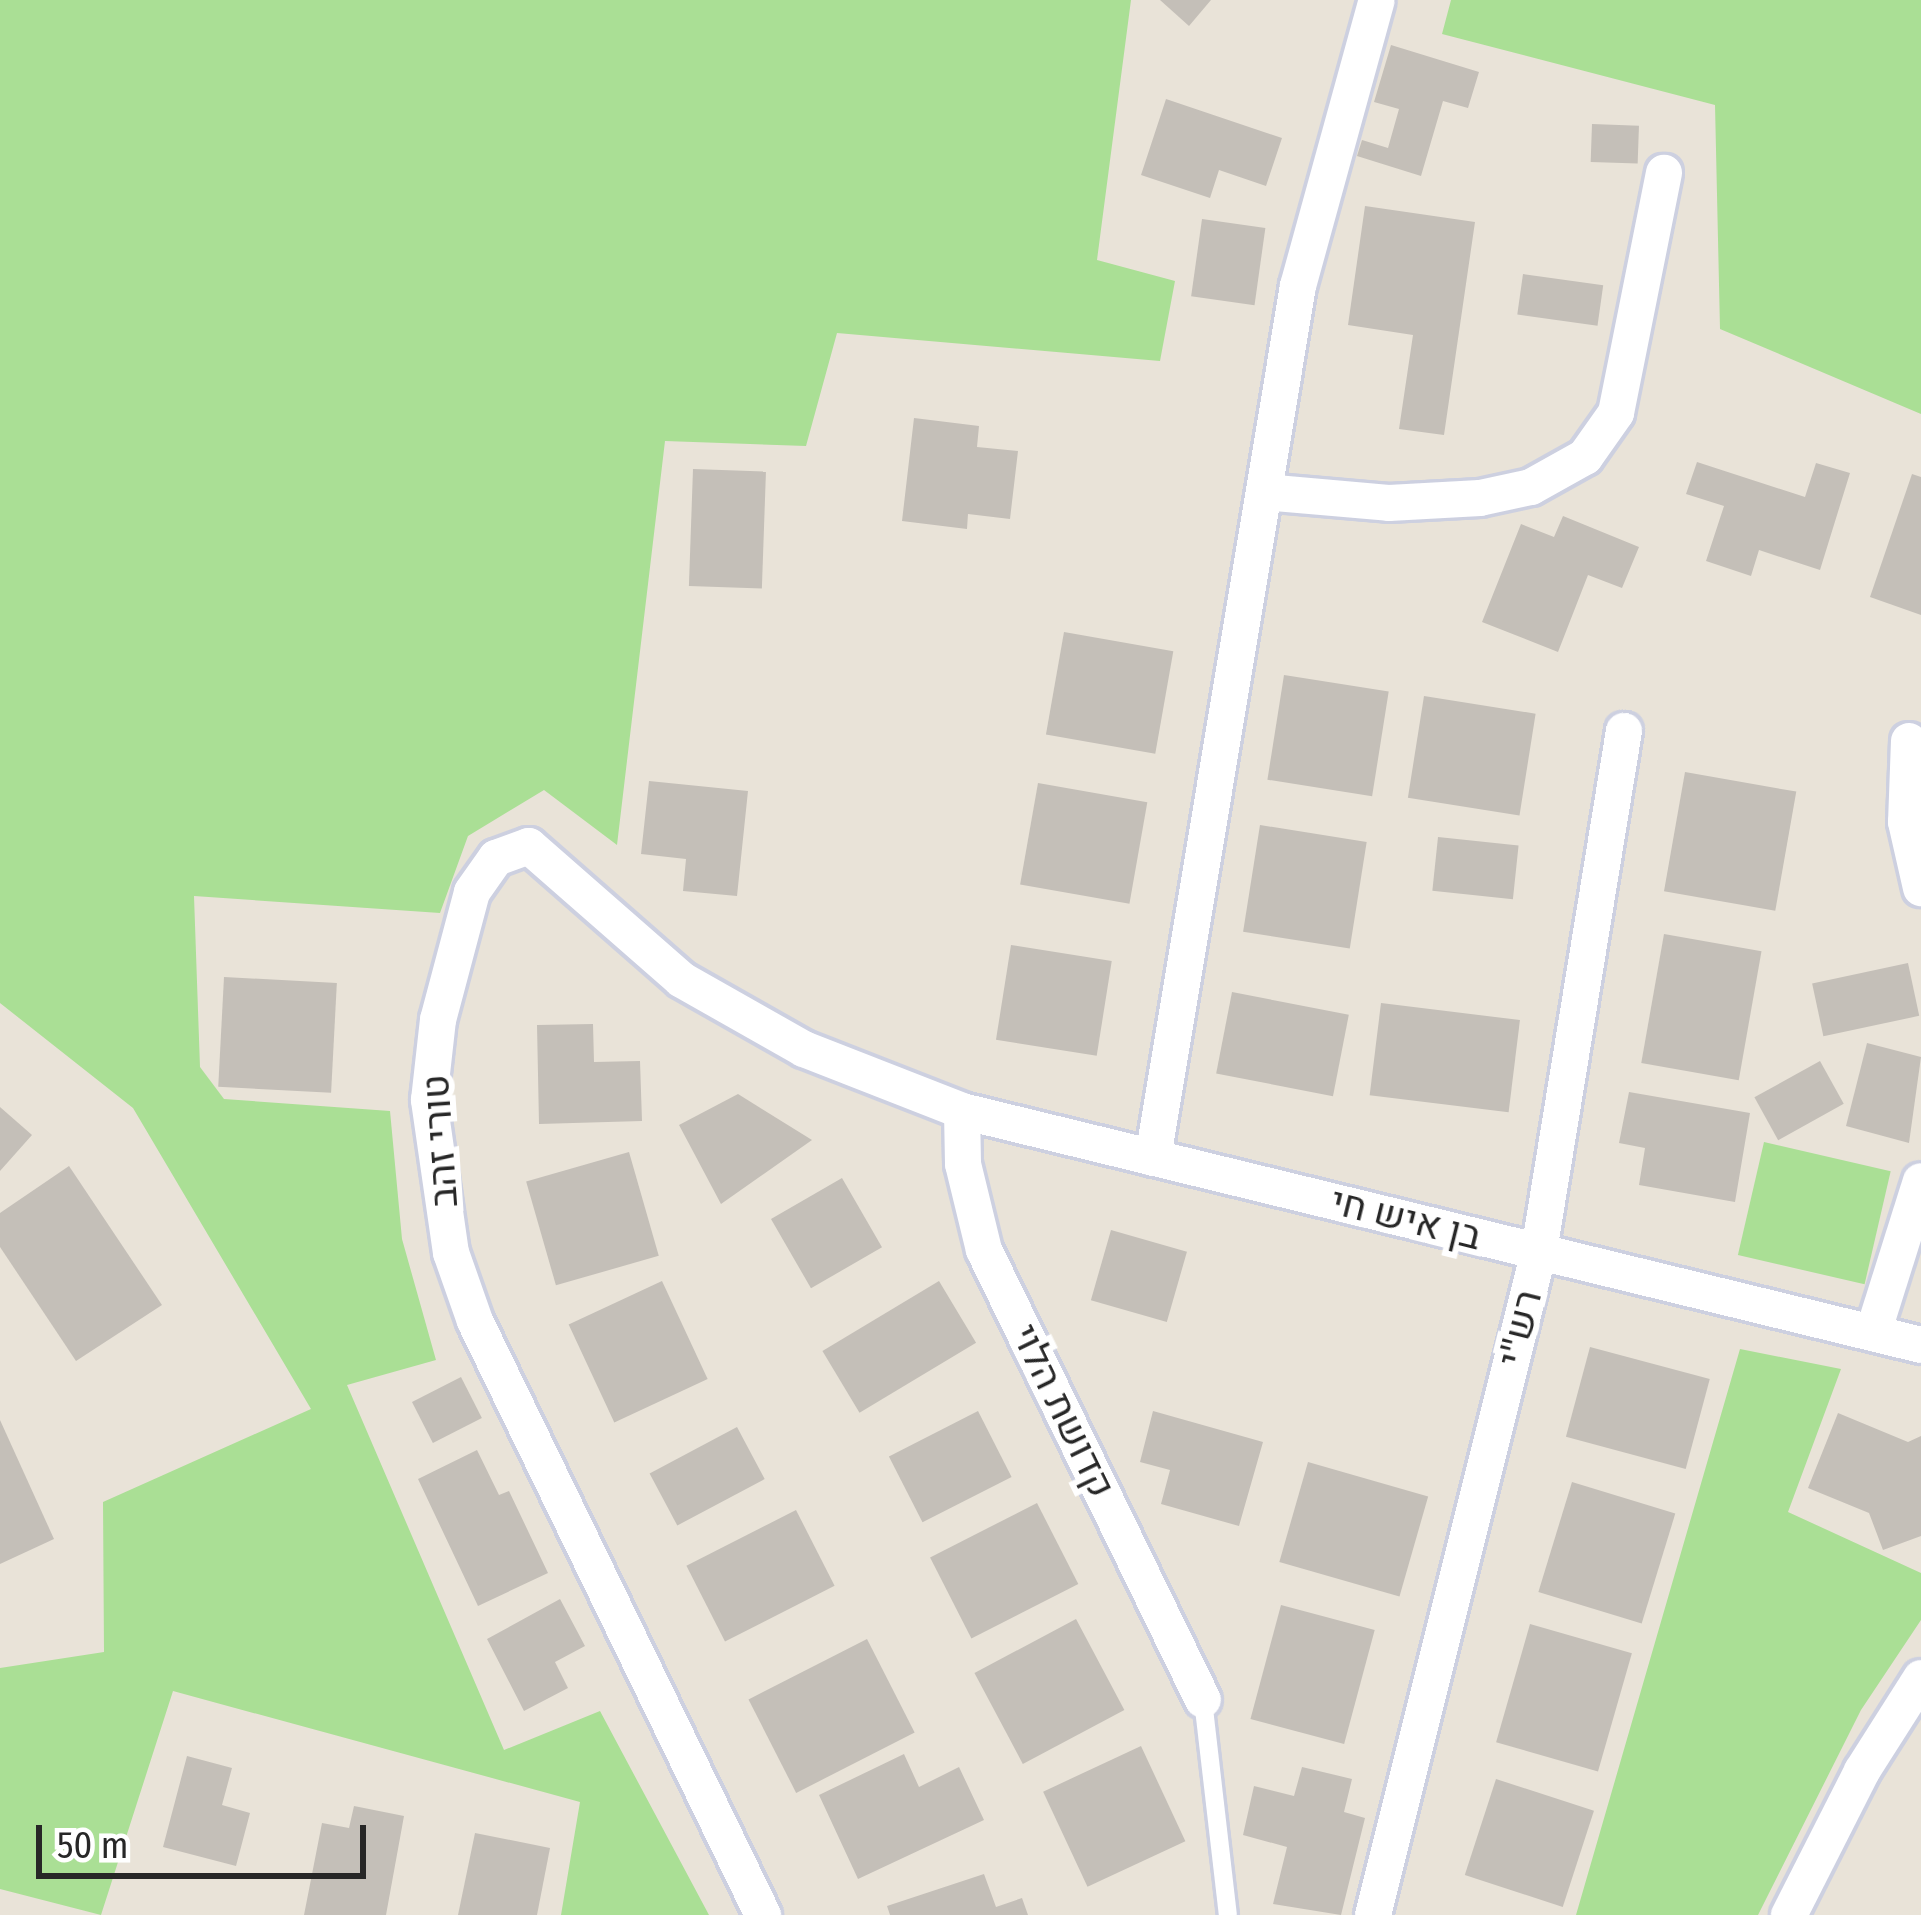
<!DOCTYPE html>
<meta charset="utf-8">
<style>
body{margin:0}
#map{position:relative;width:1921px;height:1915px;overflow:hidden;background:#e9e3d8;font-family:"Fira Sans Condensed",Heebo,sans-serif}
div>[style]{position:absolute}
.green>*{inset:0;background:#aadf95;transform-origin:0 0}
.building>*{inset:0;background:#c4bfb8;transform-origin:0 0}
.roads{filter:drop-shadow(3px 0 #cdd0e0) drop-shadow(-3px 0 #cdd0e0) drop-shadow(0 3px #cdd0e0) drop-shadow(0 -3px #cdd0e0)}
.service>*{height:18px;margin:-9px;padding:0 9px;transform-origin:9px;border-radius:9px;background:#fff}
.minor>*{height:36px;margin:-18px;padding:0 18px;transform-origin:18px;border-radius:18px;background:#fff}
span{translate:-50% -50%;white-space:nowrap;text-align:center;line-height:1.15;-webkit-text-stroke:12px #fff;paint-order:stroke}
.street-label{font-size:39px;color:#272727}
.scale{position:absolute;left:36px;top:1825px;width:330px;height:54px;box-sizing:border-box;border:6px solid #272727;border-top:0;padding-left:15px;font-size:36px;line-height:42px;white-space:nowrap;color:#272727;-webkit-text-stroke:9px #fff;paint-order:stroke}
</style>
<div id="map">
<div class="green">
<i style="clip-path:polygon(0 0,1131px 0,1097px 260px,1175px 281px,1160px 361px,837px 333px,806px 446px,665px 441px,617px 845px,544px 790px,468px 836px,440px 913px,194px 896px,200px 1067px,224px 1099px,390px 1111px,402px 1239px,436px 1360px,347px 1385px,504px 1750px,600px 1711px,709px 1915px,561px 1915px,580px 1802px,173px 1691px,101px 1915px,0 1889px,0 1668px,104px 1652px,103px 1502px,311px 1409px,133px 1108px,0 1003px)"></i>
<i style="clip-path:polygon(1451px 0,1921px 0,1921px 414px,1720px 329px,1715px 105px,1442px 34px)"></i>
<i style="left:1764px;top:1142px;width:130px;height:116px;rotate:13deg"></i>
<i style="clip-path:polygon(1740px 1349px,1841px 1369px,1788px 1512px,1921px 1573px,1921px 1620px,1861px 1710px,1758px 1915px,1576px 1915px)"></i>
</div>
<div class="building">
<i style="clip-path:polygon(1160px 0,1211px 0,1189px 26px)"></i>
<i style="clip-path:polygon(1391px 45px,1479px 72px,1468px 108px,1443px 101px,1421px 176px,1357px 156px,1362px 140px,1388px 148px,1399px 109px,1374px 102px)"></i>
<i style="clip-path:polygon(1166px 99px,1282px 138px,1266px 186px,1219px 170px,1210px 198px,1141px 175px)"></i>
<i style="left:1592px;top:124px;width:47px;height:38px;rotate:2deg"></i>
<i style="clip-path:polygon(1365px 206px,1475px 222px,1444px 435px,1399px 429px,1413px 335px,1348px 325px)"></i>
<i style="left:1202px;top:219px;width:64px;height:78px;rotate:8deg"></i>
<i style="left:1523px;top:274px;width:81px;height:41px;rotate:8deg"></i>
<i style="clip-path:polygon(914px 418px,979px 426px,977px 447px,1018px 451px,1010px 519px,968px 514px,967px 529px,902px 521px)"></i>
<i style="clip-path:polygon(1697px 462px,1805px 497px,1816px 463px,1850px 473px,1820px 570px,1759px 550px,1751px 576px,1706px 561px,1724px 506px,1686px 494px)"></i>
<i style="left:693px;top:469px;width:73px;height:117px;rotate:2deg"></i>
<i style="clip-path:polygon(1912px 474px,1921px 477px,1921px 615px,1870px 597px)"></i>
<i style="clip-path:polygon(1563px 516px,1639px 547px,1622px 588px,1588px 575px,1558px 652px,1482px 622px,1521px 524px,1554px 537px)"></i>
<i style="left:1064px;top:632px;width:111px;height:104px;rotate:10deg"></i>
<i style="left:1284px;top:675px;width:106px;height:106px;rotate:9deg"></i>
<i style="left:1424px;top:696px;width:113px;height:103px;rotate:9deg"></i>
<i style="left:1685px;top:772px;width:113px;height:121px;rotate:10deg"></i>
<i style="clip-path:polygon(649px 781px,748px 791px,737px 896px,683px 891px,686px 859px,641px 854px)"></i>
<i style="left:1038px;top:783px;width:111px;height:103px;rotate:10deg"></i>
<i style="left:1260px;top:825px;width:108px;height:108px;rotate:9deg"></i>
<i style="left:1438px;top:837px;width:81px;height:54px;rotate:6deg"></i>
<i style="left:1664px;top:934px;width:99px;height:131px;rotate:10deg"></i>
<i style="left:1011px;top:945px;width:102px;height:96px;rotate:9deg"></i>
<i style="left:1908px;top:963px;width:54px;height:98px;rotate:78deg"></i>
<i style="left:224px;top:977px;width:113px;height:110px;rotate:3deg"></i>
<i style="left:1232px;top:992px;width:119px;height:83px;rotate:11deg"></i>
<i style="left:1381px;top:1003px;width:140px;height:93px;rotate:7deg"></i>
<i style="clip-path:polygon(593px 1024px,594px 1062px,640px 1061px,642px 1121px,539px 1124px,537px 1025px)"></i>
<i style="clip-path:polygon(1867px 1043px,1921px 1057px,1909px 1143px,1846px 1126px)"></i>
<i style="left:1820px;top:1061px;width:49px;height:75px;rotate:61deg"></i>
<i style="clip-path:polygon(1629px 1092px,1750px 1113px,1735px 1202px,1639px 1185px,1645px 1148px,1619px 1143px)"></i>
<i style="clip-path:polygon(738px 1094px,812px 1140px,721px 1204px,679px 1125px)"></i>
<i style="clip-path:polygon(0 1107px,32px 1135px,0 1171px)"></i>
<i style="left:629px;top:1152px;width:108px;height:107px;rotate:74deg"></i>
<i style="clip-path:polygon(69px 1166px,162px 1305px,76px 1361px,0 1247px,0 1213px)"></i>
<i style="left:842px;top:1178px;width:80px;height:82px;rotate:60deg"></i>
<i style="left:1111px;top:1230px;width:79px;height:73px;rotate:16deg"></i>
<i style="left:662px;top:1281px;width:108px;height:103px;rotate:65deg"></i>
<i style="left:939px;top:1281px;width:72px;height:136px;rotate:59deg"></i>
<i style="left:1590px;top:1347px;width:124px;height:93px;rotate:15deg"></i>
<i style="left:461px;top:1377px;width:46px;height:55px;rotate:63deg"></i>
<i style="left:978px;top:1411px;width:74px;height:100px;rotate:63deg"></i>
<i style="clip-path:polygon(1153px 1411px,1263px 1442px,1239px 1526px,1161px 1504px,1170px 1470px,1140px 1462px)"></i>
<i style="clip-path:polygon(1838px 1413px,1908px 1442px,1921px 1436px,1921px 1536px,1883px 1550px,1869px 1513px,1808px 1488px)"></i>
<i style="clip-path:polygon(0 1420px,54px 1539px,0 1564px)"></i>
<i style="left:737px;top:1427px;width:59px;height:99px;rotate:62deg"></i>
<i style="clip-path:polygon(477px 1450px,499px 1495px,509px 1491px,548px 1573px,478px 1606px,418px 1479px)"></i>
<i style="left:1308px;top:1462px;width:125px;height:104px;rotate:16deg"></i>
<i style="left:1572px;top:1482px;width:108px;height:115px;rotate:17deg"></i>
<i style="left:1037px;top:1503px;width:91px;height:120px;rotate:63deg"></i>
<i style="left:796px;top:1510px;width:85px;height:123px;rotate:63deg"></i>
<i style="clip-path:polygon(560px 1599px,585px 1646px,555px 1662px,568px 1688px,524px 1711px,487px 1639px)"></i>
<i style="left:1281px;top:1605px;width:97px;height:118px;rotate:15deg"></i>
<i style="left:1076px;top:1619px;width:103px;height:115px;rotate:62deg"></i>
<i style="left:1530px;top:1624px;width:106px;height:123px;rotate:16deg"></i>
<i style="left:867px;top:1639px;width:105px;height:133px;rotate:63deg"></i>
<i style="left:1141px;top:1746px;width:105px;height:108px;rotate:65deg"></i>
<i style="clip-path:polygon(904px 1754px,919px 1787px,959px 1767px,984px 1820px,858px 1879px,819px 1795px)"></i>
<i style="clip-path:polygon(187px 1756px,232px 1768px,222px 1805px,250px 1813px,236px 1866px,163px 1847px)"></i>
<i style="clip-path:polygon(1302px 1767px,1352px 1779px,1344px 1812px,1365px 1818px,1341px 1915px,1273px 1904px,1287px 1847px,1243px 1835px,1254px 1786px,1294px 1796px)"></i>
<i style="left:1496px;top:1779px;width:103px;height:101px;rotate:18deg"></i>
<i style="clip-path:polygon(354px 1806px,404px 1816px,386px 1915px,304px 1915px,322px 1823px,349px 1828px)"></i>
<i style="clip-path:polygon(475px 1833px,550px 1848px,537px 1915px,458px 1915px)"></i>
<i style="clip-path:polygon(984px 1874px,996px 1907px,1022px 1898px,1028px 1915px,890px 1915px,887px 1906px)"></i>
</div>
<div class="roads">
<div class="service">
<i style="left:1203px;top:1700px;width:216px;rotate:83.4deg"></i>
</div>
<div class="minor">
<i style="left:1264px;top:492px;width:125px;rotate:5deg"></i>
<i style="left:1389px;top:503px;width:91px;rotate:-3.1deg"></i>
<i style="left:1480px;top:498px;width:52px;rotate:-12.2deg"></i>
<i style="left:1531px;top:487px;width:62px;rotate:-29.1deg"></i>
<i style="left:1585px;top:457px;width:54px;rotate:-54.8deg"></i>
<i style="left:1616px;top:413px;width:245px;rotate:-78.7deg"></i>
<i style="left:1909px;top:741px;width:81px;rotate:92.1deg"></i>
<i style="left:1906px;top:822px;width:68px;rotate:77.2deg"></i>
<i style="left:962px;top:1111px;width:53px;rotate:88.9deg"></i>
<i style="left:963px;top:1164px;width:89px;rotate:76.3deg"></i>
<i style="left:984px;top:1250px;width:500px;rotate:64.05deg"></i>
<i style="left:1153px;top:1158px;width:884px;rotate:-80.56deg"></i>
<i style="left:1298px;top:286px;width:295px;rotate:-74.6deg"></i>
<i style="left:1873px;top:1333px;width:159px;rotate:-72.5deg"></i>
<i style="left:763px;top:1915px;width:660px;rotate:-115.87deg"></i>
<i style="left:475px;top:1321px;width:72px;rotate:-109.4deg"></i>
<i style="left:451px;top:1253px;width:155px;rotate:-98.2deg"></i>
<i style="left:429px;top:1100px;width:81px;rotate:-83.6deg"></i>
<i style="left:438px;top:1020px;width:132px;rotate:-75.1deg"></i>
<i style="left:472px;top:892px;width:42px;rotate:-54.8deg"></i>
<i style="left:496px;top:858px;width:35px;rotate:-20deg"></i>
<i style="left:529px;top:846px;width:203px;rotate:41.2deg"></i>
<i style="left:682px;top:980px;width:140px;rotate:29.5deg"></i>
<i style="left:804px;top:1049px;width:170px;rotate:21.4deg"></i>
<i style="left:962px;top:1111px;width:987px;rotate:13.71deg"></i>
<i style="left:1373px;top:1915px;width:684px;rotate:-75.96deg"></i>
<i style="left:1539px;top:1251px;width:527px;rotate:-80.72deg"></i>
<i style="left:1789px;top:1915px;width:161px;rotate:-63.1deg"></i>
<i style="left:1862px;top:1771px;width:110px;rotate:-57.6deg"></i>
</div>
</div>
<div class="street-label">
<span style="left:440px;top:1141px;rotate:-94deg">טורי זהב</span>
<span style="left:1406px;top:1219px;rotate:14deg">בן איש חי</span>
<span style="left:1520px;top:1328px;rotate:-76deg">רש"י</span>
<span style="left:1063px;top:1411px;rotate:64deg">קדושת הלוי</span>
</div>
<div class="scale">50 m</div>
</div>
